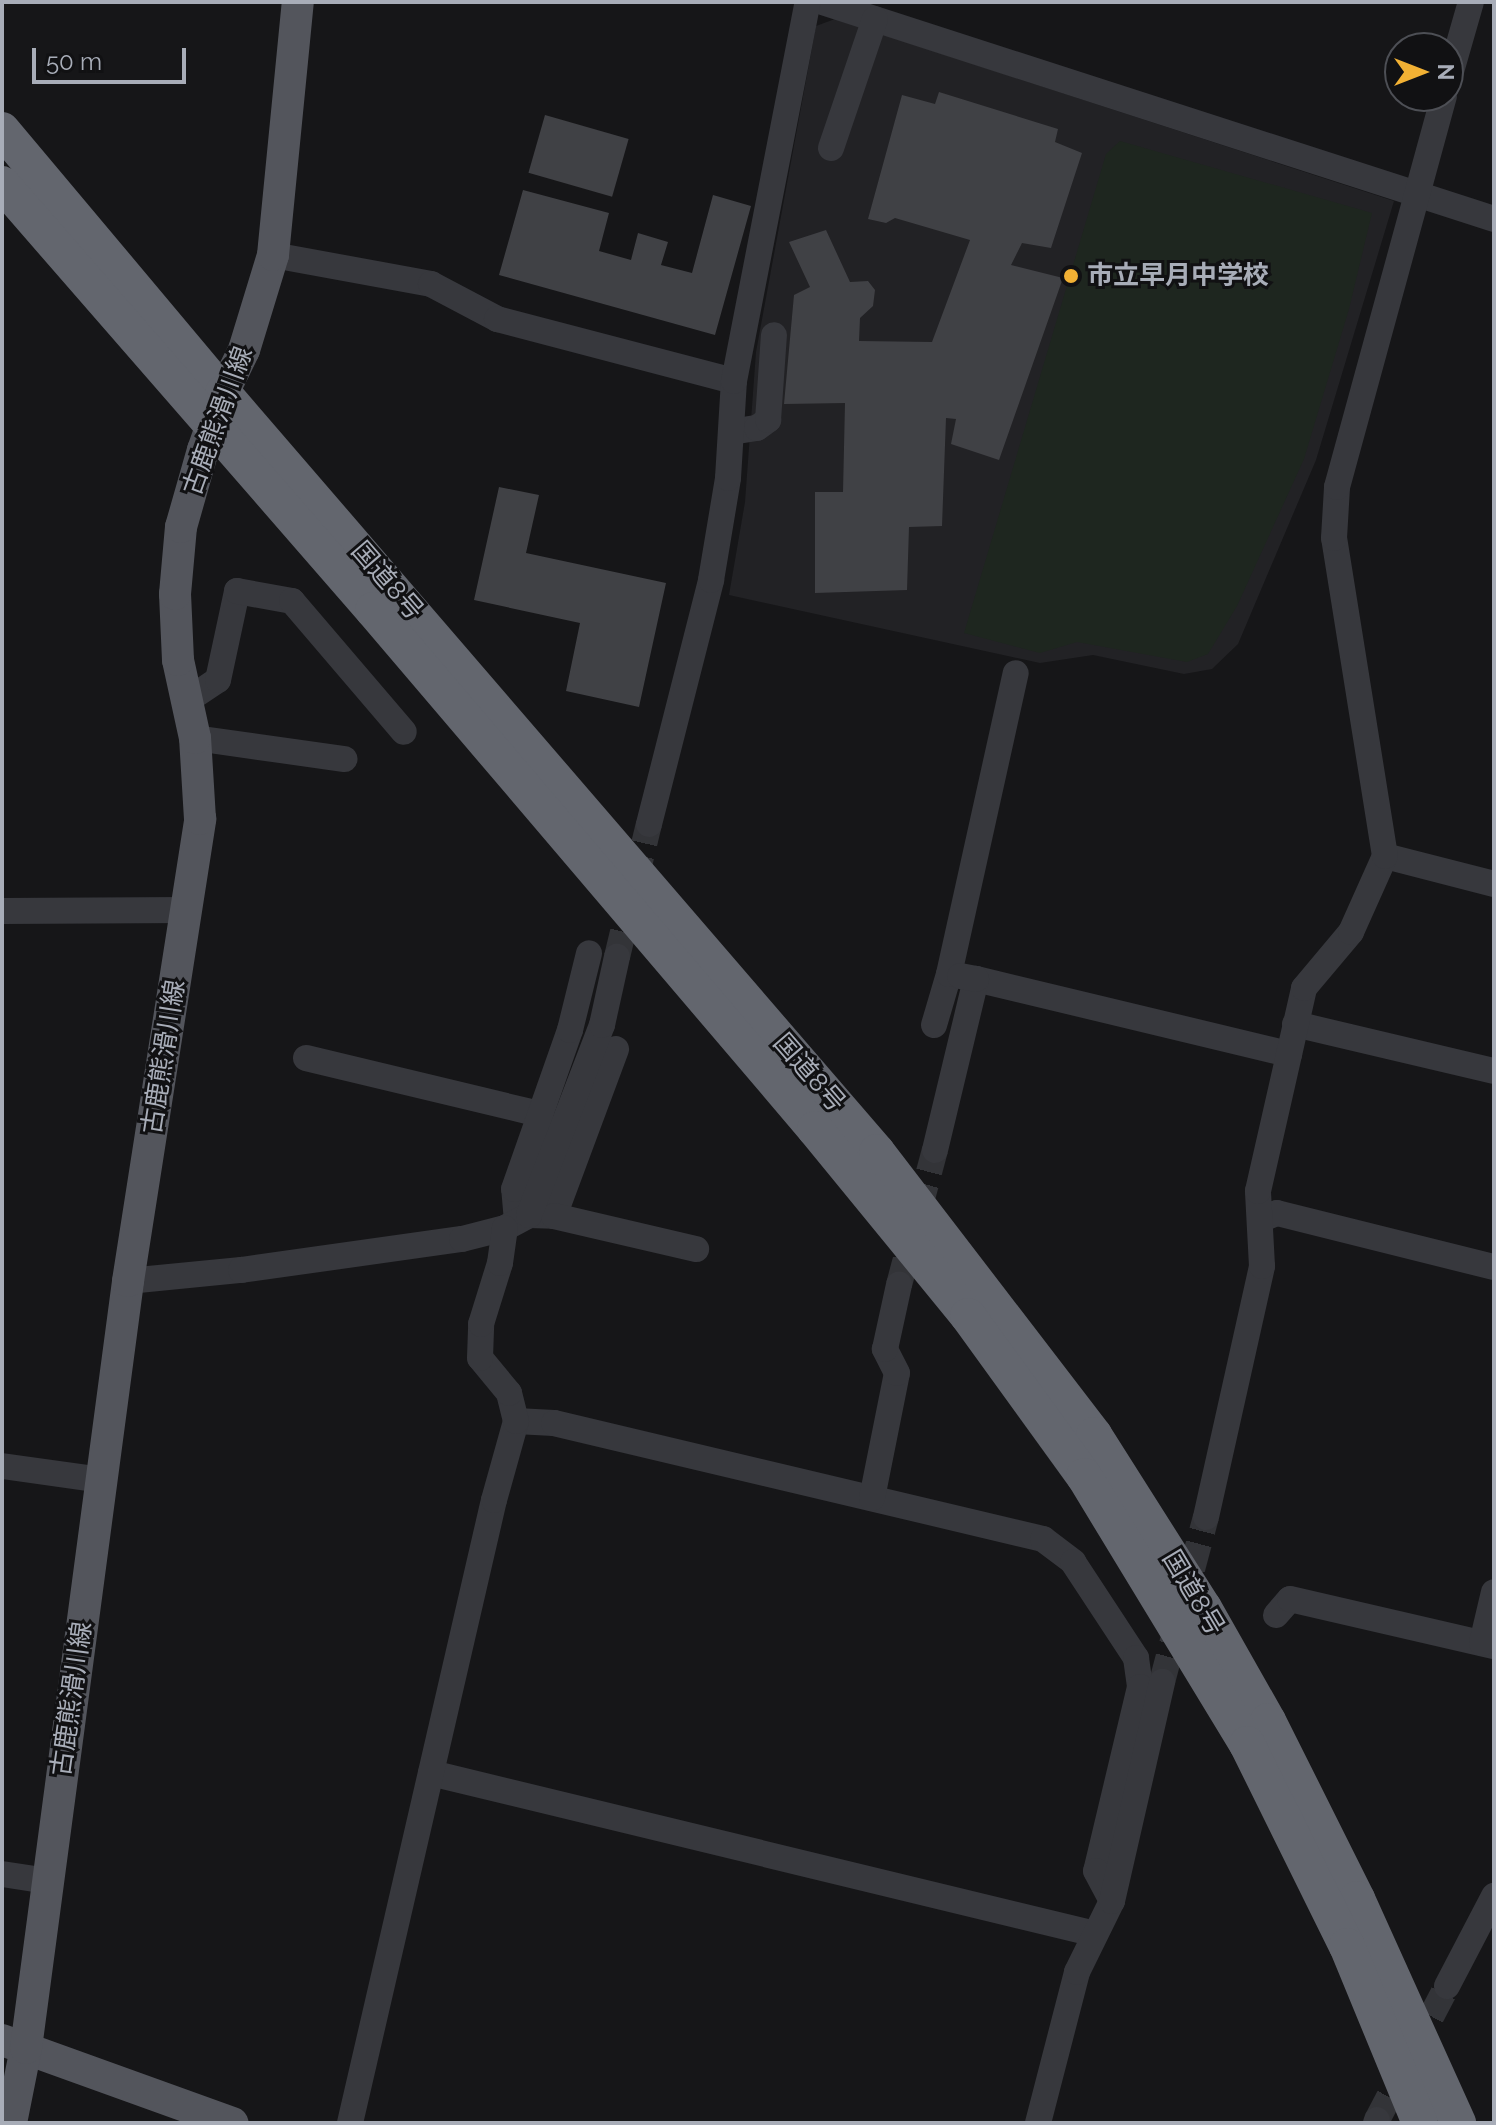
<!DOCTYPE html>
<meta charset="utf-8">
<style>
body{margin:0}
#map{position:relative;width:1496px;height:2125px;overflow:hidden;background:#161618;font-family:Raleway,"Noto Sans JP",sans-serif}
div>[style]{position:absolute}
.built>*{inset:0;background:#222225}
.green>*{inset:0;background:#1e261f}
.building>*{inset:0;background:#404145;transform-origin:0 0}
.minor-tunnel>*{height:26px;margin-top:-13px;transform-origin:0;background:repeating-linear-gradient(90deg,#333438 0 26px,transparent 0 39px)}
.minor>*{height:26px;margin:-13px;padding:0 13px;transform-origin:13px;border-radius:13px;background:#37383d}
.major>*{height:32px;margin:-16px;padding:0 16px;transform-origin:16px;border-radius:16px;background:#53555c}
.highway>*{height:36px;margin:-18px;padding:0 18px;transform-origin:18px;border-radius:18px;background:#63666e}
.dots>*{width:22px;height:22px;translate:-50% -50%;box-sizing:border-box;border:4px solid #111113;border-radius:50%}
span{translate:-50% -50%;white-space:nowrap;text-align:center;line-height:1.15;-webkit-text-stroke:6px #111113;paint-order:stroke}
.poi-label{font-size:26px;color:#a8adb8;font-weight:700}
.left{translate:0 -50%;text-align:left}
.street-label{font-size:26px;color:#a8adb8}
.frame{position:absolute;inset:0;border:4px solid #a8adb8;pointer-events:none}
.north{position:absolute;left:1384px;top:32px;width:80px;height:80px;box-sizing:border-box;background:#111113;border:2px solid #4d4f55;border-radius:50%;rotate:90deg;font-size:22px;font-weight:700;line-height:32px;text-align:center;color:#a8adb8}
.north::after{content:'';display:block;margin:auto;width:28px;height:36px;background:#f2b134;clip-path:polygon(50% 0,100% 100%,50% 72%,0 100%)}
.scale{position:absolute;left:32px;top:48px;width:154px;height:36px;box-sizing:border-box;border:4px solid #a8adb8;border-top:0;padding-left:10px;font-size:24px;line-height:28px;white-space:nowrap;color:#a8adb8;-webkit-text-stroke:6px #111113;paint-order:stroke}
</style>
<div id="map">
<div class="built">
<i style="clip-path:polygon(835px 19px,1394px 201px,1316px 460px,1238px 644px,1212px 669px,1184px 674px,1093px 655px,1040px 663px,729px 595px,745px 502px,756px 352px,816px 26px)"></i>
</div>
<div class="green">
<i style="clip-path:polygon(1120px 141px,1372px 213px,1349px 309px,1304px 459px,1237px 606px,1208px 654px,1187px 662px,1077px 642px,1040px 653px,964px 633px,1106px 154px)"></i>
</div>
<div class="building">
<i style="clip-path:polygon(939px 92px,1058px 129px,1055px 142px,1082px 153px,1051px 248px,1022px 243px,1011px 265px,1063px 278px,999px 460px,951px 444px,956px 419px,946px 418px,942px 526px,909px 527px,907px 590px,815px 593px,815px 492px,843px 492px,845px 403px,784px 404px,794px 295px,810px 287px,789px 242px,826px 230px,850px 282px,868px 281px,875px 290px,873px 306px,860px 318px,859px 341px,932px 342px,970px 240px,895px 218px,886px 223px,868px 219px,902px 95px,935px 104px)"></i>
<i style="left:545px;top:115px;width:87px;height:60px;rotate:16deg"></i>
<i style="clip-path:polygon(523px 190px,609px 213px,599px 251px,631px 260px,638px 233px,668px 242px,661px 265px,692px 273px,713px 195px,751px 206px,715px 335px,499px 275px)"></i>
<i style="clip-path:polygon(499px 487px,539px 495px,526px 553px,666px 583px,639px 707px,566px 691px,580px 623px,474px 600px)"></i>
</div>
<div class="minor-tunnel">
<i style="left:617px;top:957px;width:137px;rotate:-76.5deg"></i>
<i style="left:899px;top:1285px;width:140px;rotate:-75.1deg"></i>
<i style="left:1162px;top:1682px;width:171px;rotate:-75.1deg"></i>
<i style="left:1377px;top:2120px;width:151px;rotate:-62.4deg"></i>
</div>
<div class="minor">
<i style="left:822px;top:2px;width:706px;rotate:17.9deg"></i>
<i style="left:1448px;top:82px;width:83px;rotate:-74deg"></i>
<i style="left:831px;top:148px;width:136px;rotate:-71.2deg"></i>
<i style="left:273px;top:255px;width:161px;rotate:10.4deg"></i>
<i style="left:431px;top:284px;width:75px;rotate:27.9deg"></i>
<i style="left:497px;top:319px;width:245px;rotate:14.7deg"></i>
<i style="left:731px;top:432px;width:26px;rotate:-9deg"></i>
<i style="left:757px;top:428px;width:14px;rotate:-36deg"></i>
<i style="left:768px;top:420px;width:85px;rotate:-86deg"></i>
<i style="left:188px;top:700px;width:36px;rotate:-34deg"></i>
<i style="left:218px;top:680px;width:91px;rotate:-77.9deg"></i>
<i style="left:237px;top:591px;width:56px;rotate:10.3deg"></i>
<i style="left:292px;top:601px;width:172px;rotate:49.5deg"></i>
<i style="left:195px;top:738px;width:151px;rotate:8deg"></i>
<i style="left:649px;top:824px;width:252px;rotate:-75.7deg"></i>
<i style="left:711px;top:580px;width:103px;rotate:-80.5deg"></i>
<i style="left:728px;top:478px;width:97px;rotate:-86.5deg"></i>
<i style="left:734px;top:381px;width:386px;rotate:-79deg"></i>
<i style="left:1385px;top:856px;width:113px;rotate:14.4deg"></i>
<i style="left:2px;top:911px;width:185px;rotate:-0.3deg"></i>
<i style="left:976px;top:979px;width:322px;rotate:13.5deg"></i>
<i style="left:1295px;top:1024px;width:204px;rotate:13.3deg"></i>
<i style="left:934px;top:1025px;width:53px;rotate:-73.6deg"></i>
<i style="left:949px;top:974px;width:308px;rotate:-77.5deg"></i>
<i style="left:306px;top:1058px;width:241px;rotate:13.5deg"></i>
<i style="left:935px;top:1150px;width:176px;rotate:-76.5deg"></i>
<i style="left:976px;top:979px;width:16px;rotate:-169deg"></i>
<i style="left:529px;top:1215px;width:25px;rotate:2deg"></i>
<i style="left:554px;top:1216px;width:178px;rotate:-69.6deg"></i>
<i style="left:554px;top:1216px;width:146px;rotate:13.1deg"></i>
<i style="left:1262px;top:1219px;width:16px;rotate:-22deg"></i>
<i style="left:1277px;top:1213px;width:224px;rotate:14deg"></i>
<i style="left:517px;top:1221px;width:32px;rotate:-95deg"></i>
<i style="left:514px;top:1189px;width:169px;rotate:-70.6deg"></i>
<i style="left:570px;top:1030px;width:79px;rotate:-76.1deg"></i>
<i style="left:128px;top:1281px;width:114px;rotate:-5.6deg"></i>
<i style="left:241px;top:1270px;width:223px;rotate:-8deg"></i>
<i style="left:462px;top:1239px;width:44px;rotate:-14.3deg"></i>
<i style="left:505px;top:1228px;width:27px;rotate:-28deg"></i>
<i style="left:529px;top:1215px;width:204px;rotate:-69deg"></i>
<i style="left:602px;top:1025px;width:70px;rotate:-77.6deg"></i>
<i style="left:516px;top:1421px;width:38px;rotate:3deg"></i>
<i style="left:554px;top:1423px;width:503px;rotate:13.34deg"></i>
<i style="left:1043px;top:1539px;width:38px;rotate:37deg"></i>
<i style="left:1073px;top:1562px;width:115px;rotate:56.7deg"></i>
<i style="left:1136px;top:1658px;width:29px;rotate:82deg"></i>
<i style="left:1140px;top:1687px;width:189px;rotate:103.4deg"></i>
<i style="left:1096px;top:1871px;width:34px;rotate:62deg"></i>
<i style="left:2px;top:1466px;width:100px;rotate:8deg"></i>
<i style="left:872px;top:1498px;width:127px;rotate:-78.7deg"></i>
<i style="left:897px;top:1373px;width:27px;rotate:-117deg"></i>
<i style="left:885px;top:1349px;width:66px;rotate:-77.7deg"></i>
<i style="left:1206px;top:1517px;width:257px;rotate:-77.4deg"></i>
<i style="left:1262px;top:1266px;width:75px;rotate:-93.1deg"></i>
<i style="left:1258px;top:1191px;width:208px;rotate:-77.2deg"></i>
<i style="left:1304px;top:988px;width:73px;rotate:-50deg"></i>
<i style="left:1351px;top:932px;width:83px;rotate:-65.9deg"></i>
<i style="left:1385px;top:856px;width:322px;rotate:-99.1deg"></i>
<i style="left:1334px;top:538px;width:51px;rotate:-86.6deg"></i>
<i style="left:1337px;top:487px;width:405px;rotate:-74.7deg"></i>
<i style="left:1276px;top:1615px;width:21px;rotate:-49deg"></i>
<i style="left:1290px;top:1599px;width:209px;rotate:13deg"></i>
<i style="left:1482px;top:1643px;width:52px;rotate:-76.8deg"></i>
<i style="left:431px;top:1773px;width:683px;rotate:13.63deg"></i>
<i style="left:2px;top:1874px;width:47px;rotate:8.7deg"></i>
<i style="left:1447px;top:1986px;width:102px;rotate:-62.4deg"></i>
<i style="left:350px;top:2123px;width:639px;rotate:-76.99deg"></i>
<i style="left:494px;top:1500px;width:82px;rotate:-74.4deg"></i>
<i style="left:516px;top:1421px;width:29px;rotate:-104deg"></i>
<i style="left:509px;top:1393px;width:45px;rotate:-129.6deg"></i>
<i style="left:480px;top:1358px;width:34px;rotate:-88deg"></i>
<i style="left:481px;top:1324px;width:64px;rotate:-72.7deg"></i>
<i style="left:500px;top:1263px;width:35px;rotate:-82deg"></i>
<i style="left:1038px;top:2123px;width:156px;rotate:-75.5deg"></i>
<i style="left:1077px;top:1972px;width:79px;rotate:-63.8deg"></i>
<i style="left:1112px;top:1901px;width:225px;rotate:-77.1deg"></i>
<i style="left:1376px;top:2123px;width:3px;rotate:-72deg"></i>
</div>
<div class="major">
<i style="left:2px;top:2040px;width:245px;rotate:19.8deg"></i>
<i style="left:11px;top:2123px;width:76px;rotate:-78.7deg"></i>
<i style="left:26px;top:2048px;width:774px;rotate:-82.42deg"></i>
<i style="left:128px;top:1281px;width:468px;rotate:-81.1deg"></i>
<i style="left:200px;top:819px;width:81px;rotate:-93.5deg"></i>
<i style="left:195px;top:738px;width:80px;rotate:-102.3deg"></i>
<i style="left:178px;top:660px;width:66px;rotate:-92.6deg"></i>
<i style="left:175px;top:594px;width:67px;rotate:-84.9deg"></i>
<i style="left:181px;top:527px;width:80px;rotate:-74.1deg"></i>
<i style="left:203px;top:450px;width:60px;rotate:-70.7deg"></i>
<i style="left:223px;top:393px;width:48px;rotate:-64deg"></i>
<i style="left:244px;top:350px;width:99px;rotate:-73deg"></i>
<i style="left:273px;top:255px;width:254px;rotate:-84.4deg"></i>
</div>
<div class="highway">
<i style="left:2px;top:130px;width:344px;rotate:50deg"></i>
<i style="left:223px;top:393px;width:1002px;rotate:49.25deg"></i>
<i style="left:877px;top:1152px;width:357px;rotate:52.5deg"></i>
<i style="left:1094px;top:1435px;width:205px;rotate:57.6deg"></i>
<i style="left:1204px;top:1608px;width:130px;rotate:60.5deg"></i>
<i style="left:1268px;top:1721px;width:199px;rotate:63.4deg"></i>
<i style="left:1357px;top:1899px;width:246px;rotate:65.7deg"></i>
<i style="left:2px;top:184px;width:565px;rotate:48.95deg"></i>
<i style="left:373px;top:610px;width:682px;rotate:49.58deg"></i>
<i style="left:815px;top:1129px;width:242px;rotate:50.7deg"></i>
<i style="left:968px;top:1316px;width:198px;rotate:54.1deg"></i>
<i style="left:1084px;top:1476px;width:314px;rotate:58.7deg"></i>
<i style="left:1247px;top:1744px;width:225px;rotate:63.7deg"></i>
<i style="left:1347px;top:1946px;width:191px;rotate:67.6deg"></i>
</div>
<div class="dots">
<i style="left:1071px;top:276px;background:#f2b134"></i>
</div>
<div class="poi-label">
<span class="left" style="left:1087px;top:276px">市立早月中学校</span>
</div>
<div class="street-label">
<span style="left:218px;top:421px;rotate:-70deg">古鹿熊滑川線</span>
<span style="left:387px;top:581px;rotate:49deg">国道8号</span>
<span style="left:164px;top:1057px;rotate:-81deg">古鹿熊滑川線</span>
<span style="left:809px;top:1073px;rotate:49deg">国道8号</span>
<span style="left:1193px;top:1593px;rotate:59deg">国道8号</span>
<span style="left:72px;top:1699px;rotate:-82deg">古鹿熊滑川線</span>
</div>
<div class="frame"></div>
<div class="north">N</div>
<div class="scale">50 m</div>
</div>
